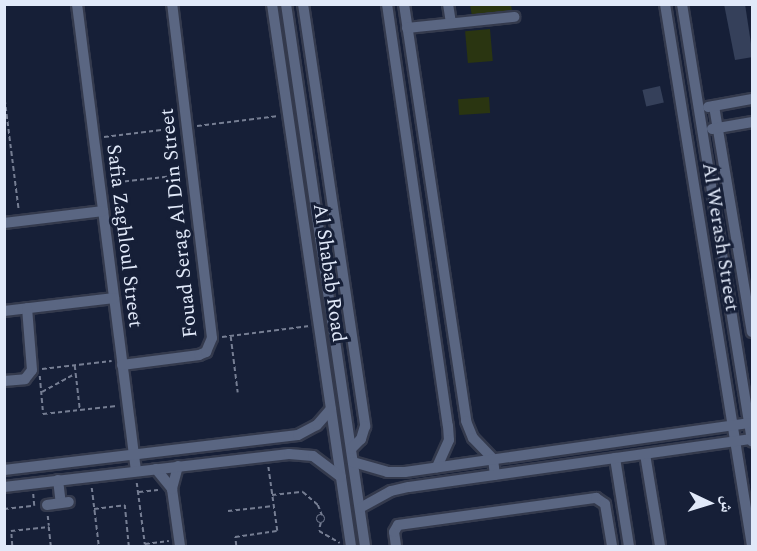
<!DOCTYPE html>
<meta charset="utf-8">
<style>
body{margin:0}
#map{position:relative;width:757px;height:551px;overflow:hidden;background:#161f37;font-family:Spectral,"Noto Naskh Arabic",serif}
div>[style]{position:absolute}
.green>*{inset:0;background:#2a3511;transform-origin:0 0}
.building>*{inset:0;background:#35405a;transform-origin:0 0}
.path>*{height:1.5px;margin-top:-0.75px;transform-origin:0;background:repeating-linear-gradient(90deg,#767e93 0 4.5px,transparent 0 7.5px)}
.path>.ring{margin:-0.75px;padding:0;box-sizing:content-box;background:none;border:1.5px solid #767e93;border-radius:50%}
.roads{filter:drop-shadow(2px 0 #343a4d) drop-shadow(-2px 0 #343a4d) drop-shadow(0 2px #343a4d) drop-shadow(0 -2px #343a4d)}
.minor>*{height:10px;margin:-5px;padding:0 5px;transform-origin:5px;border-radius:5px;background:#5a6682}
span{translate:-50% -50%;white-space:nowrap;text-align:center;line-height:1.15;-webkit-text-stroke:6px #161f37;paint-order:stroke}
.street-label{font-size:20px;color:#e1e9f9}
.frame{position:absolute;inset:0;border:6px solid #e1e9f9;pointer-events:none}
.north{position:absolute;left:679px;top:473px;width:60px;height:60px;-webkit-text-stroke:4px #161f37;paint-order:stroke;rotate:94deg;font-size:16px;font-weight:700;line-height:24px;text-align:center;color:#e1e9f9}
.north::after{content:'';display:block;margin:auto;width:21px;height:27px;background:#e1e9f9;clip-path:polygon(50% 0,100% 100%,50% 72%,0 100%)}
</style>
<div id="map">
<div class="green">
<i style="clip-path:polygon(470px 5px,511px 5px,512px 10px,472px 16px)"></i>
<i style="left:490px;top:29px;width:32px;height:25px;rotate:85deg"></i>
<i style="left:489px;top:97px;width:16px;height:31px;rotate:86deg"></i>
</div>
<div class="building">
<i style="clip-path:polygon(724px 4px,745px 4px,753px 57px,735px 60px)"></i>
<i style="left:660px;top:86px;width:17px;height:18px;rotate:77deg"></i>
</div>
<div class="path">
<i style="left:4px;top:92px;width:120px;rotate:82.8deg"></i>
<i style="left:197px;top:126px;width:82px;rotate:-7deg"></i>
<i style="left:104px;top:137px;width:74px;rotate:-7deg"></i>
<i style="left:110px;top:183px;width:73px;rotate:-6.3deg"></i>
<i style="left:222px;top:337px;width:88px;rotate:-7.2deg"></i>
<i style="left:231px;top:337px;width:56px;rotate:82.9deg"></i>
<i style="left:75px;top:366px;width:43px;rotate:83.4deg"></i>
<i style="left:42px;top:369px;width:70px;rotate:-6.5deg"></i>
<i style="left:40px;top:376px;width:38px;rotate:85deg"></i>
<i style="left:43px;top:414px;width:74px;rotate:-6.2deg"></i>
<i style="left:42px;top:392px;width:38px;rotate:-29deg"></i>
<i style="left:137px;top:483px;width:62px;rotate:82.5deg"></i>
<i style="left:145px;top:544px;width:24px;rotate:-7deg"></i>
<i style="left:92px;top:488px;width:58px;rotate:83.1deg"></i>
<i style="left:139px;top:492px;width:19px;rotate:-6deg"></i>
<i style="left:272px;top:495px;width:31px;rotate:-6deg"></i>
<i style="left:303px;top:492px;width:20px;rotate:41deg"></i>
<i style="left:318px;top:505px;width:11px;rotate:68deg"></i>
<i style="left:4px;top:509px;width:30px;rotate:-6deg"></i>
<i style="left:34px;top:506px;width:12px;rotate:-95deg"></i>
<i style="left:94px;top:509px;width:31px;rotate:-7deg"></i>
<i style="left:125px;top:505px;width:41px;rotate:84.4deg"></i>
<i style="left:228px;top:511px;width:45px;rotate:-6.3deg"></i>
<i class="ring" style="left:317px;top:515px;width:6.5px;height:6.5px"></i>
<i style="left:48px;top:516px;width:10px;rotate:84deg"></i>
<i style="left:321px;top:523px;width:8px;rotate:104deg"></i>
<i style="left:319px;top:531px;width:24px;rotate:30deg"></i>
<i style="left:12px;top:546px;width:15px;rotate:-94deg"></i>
<i style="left:11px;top:531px;width:38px;rotate:-6deg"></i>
<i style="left:49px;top:527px;width:19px;rotate:84deg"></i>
<i style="left:236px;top:546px;width:9px;rotate:-96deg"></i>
<i style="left:235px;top:537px;width:42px;rotate:-8.1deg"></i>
<i style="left:277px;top:531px;width:66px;rotate:-97.9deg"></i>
</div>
<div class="roads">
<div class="minor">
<i style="left:77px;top:4px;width:471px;rotate:82.8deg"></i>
<i style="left:272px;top:4px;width:548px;rotate:81.71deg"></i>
<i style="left:286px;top:4px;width:548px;rotate:81.71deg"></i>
<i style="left:303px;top:4px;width:427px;rotate:81.6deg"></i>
<i style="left:365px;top:426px;width:14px;rotate:107deg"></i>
<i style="left:361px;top:439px;width:14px;rotate:135deg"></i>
<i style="left:387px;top:4px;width:426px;rotate:81.8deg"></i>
<i style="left:448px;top:426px;width:14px;rotate:86deg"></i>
<i style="left:449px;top:440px;width:30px;rotate:114deg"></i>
<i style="left:404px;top:4px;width:422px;rotate:81.5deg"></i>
<i style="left:466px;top:421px;width:18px;rotate:68deg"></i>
<i style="left:473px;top:438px;width:29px;rotate:46deg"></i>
<i style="left:493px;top:459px;width:16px;rotate:83deg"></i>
<i style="left:448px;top:4px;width:19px;rotate:81deg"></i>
<i style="left:665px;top:4px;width:549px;rotate:80.88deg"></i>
<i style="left:682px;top:4px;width:443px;rotate:80.9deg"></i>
<i style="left:407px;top:28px;width:108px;rotate:-5.9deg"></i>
<i style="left:714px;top:106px;width:229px;rotate:80.5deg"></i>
<i style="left:708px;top:107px;width:45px;rotate:-10.3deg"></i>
<i style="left:712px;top:129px;width:41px;rotate:-9.9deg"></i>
<i style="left:4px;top:223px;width:100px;rotate:-6.9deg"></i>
<i style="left:4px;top:311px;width:111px;rotate:-6.7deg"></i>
<i style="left:122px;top:365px;width:78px;rotate:-7.4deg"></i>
<i style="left:199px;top:355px;width:8px;rotate:-23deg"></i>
<i style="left:206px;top:352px;width:15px;rotate:-67deg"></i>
<i style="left:212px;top:338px;width:336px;rotate:-96.8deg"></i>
<i style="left:4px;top:381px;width:21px;rotate:-5deg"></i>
<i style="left:25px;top:379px;width:11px;rotate:-52deg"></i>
<i style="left:32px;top:370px;width:62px;rotate:-94.6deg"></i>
<i style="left:645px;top:454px;width:93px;rotate:80.7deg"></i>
<i style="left:615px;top:458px;width:89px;rotate:81deg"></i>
<i style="left:353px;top:462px;width:35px;rotate:16deg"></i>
<i style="left:387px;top:472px;width:18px"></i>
<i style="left:405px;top:472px;width:347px;rotate:-8.1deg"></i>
<i style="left:178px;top:466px;width:24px;rotate:105deg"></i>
<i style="left:172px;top:489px;width:58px;rotate:82deg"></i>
<i style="left:156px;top:469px;width:26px;rotate:51deg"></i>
<i style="left:4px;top:470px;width:296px;rotate:-6.8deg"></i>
<i style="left:298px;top:435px;width:21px;rotate:-28deg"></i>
<i style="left:317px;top:425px;width:21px;rotate:-49deg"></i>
<i style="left:58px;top:480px;width:23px;rotate:83deg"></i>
<i style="left:4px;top:487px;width:287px;rotate:-6.6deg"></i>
<i style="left:289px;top:454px;width:24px;rotate:5deg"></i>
<i style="left:313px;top:456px;width:35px;rotate:37deg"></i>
<i style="left:47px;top:505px;width:22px;rotate:-8deg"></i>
<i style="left:360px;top:508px;width:35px;rotate:-29deg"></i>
<i style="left:391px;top:491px;width:18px;rotate:-13deg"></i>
<i style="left:409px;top:487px;width:346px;rotate:-8deg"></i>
<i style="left:396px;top:546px;width:14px;rotate:-98deg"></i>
<i style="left:394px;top:532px;width:8px;rotate:-60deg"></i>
<i style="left:398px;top:525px;width:200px;rotate:-7.8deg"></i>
<i style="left:596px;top:498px;width:11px;rotate:34deg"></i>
<i style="left:605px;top:504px;width:43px;rotate:80.5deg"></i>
</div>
</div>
<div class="street-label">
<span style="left:179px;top:223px;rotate:-96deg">Fouad Serag Al Din Street</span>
<span style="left:124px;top:236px;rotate:83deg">Safia Zaghloul Street</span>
<span style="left:720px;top:237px;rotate:81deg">Al Werash Street</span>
<span style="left:329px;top:273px;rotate:82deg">Al Shabab Road</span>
</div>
<div class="frame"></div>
<div class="north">ش</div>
</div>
